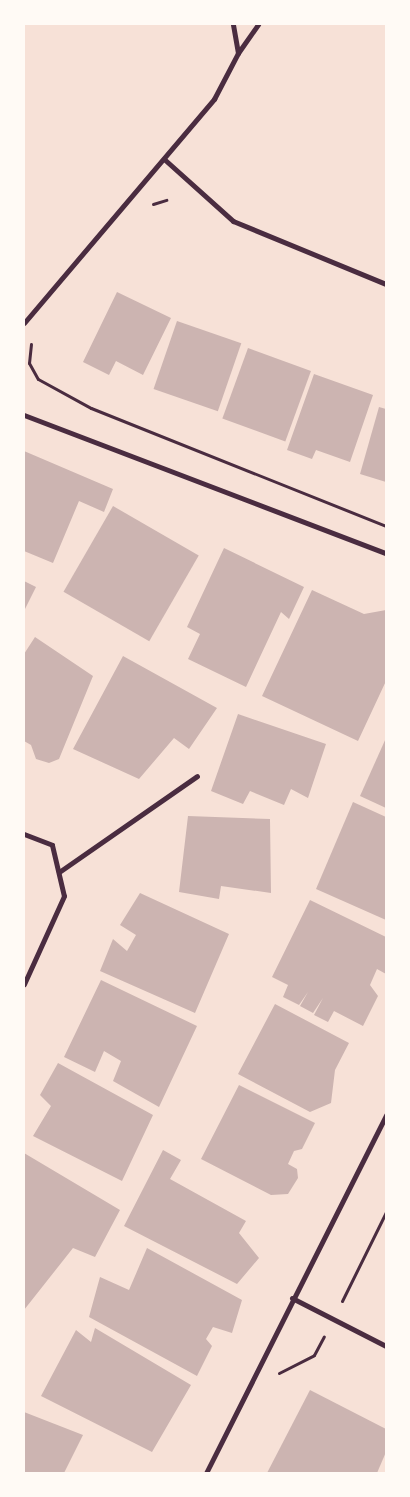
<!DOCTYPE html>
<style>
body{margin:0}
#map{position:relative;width:410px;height:1497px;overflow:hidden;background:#f7e1d7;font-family:"IBM Plex Serif",serif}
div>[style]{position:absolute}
.building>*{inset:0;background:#ccb4b1;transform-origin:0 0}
.path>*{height:3px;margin:-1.5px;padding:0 1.5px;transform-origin:1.5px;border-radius:1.5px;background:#4a2c40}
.minor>*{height:5px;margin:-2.5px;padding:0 2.5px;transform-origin:2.5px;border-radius:2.5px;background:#4a2c40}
span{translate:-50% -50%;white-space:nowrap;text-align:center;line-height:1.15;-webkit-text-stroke:4px #fffaf5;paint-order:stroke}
.frame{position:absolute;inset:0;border:25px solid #fffaf5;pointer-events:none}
</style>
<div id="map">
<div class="building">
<i style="clip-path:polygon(117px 292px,171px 318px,143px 375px,116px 361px,109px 375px,83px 362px)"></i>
<i style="left:177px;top:321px;width:68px;height:72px;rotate:19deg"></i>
<i style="left:248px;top:348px;width:67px;height:75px;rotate:20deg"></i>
<i style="clip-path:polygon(314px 374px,373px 395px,350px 462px,316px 450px,312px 459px,287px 450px)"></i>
<i style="clip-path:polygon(379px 407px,386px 409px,386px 482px,360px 474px)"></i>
<i style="clip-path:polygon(24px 451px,113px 489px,104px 512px,79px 501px,53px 563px,24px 551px)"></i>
<i style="left:113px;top:506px;width:99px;height:99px;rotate:30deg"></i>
<i style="clip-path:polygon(224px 548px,304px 587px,289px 619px,281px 612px,246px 687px,188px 659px,200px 634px,187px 627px)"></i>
<i style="clip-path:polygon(24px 581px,36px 587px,24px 611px)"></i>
<i style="clip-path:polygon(312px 590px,364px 614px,386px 610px,386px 681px,358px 741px,262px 696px)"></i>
<i style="clip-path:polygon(35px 637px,93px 676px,59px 759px,49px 763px,36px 759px,31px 745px,24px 741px,24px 654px)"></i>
<i style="clip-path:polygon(123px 656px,217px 708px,189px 749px,174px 738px,139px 779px,73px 749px)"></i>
<i style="clip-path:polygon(238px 714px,326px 744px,308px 798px,291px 789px,284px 805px,250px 791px,243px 804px,211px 791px)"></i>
<i style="clip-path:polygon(386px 738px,386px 808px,360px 796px)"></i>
<i style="clip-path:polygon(353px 802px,386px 817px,386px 920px,316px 889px)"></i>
<i style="clip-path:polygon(188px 816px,270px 819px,271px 893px,221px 886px,219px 899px,179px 892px)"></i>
<i style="clip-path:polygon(140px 893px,229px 934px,195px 1013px,100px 971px,113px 939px,127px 951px,136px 935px,120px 925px)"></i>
<i style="clip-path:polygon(310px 900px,386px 937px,386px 974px,377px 969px,370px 985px,378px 996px,363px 1026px,334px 1011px,328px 1022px,314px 1015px,323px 998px,313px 1013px,300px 1006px,308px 992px,299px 1005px,283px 997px,288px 985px,272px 977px)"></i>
<i style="clip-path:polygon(101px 980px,197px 1026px,159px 1107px,113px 1081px,121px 1061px,104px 1051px,95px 1072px,64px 1057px)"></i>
<i style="clip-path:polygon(275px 1004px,349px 1043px,335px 1070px,331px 1103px,310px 1112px,238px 1074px)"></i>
<i style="clip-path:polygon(58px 1063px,153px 1115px,122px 1181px,33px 1136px,51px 1106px,40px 1095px)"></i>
<i style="clip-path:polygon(239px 1085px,315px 1123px,302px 1149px,294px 1151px,288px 1164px,297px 1169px,298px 1178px,288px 1194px,271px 1195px,201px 1159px)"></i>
<i style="clip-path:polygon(163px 1150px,181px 1160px,170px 1179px,246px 1221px,239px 1233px,259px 1258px,237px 1284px,124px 1226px)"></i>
<i style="clip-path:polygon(24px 1153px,120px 1210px,95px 1257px,73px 1248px,24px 1310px)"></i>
<i style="clip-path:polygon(147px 1248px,242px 1300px,232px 1333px,213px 1327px,206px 1339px,212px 1346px,197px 1376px,89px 1317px,100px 1277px,129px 1290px)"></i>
<i style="clip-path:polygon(95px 1328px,191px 1385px,152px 1452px,41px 1396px,76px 1330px,91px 1342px)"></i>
<i style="clip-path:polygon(310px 1390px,386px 1429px,386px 1452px,377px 1473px,267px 1473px)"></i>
<i style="clip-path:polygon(24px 1412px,83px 1435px,64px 1473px,24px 1473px)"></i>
</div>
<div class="path">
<i style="left:153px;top:204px;width:14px;rotate:-17deg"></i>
<i style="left:31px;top:344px;width:19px;rotate:96deg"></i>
<i style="left:29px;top:363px;width:18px;rotate:61deg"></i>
<i style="left:38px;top:379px;width:60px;rotate:28.7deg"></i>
<i style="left:91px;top:408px;width:318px;rotate:21.8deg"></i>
<i style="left:342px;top:1301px;width:99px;rotate:-63.7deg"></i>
<i style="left:279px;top:1373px;width:39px;rotate:-27deg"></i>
<i style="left:314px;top:1355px;width:21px;rotate:-62deg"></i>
</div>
<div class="minor">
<i style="left:238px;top:53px;width:35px;rotate:-55deg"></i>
<i style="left:164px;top:159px;width:93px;rotate:41.9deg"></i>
<i style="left:233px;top:221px;width:165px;rotate:22.4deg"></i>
<i style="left:24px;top:323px;width:294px;rotate:-49.7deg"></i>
<i style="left:214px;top:99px;width:52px;rotate:-62.4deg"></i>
<i style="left:238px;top:53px;width:29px;rotate:-100deg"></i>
<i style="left:24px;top:415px;width:387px;rotate:20.9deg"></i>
<i style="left:24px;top:834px;width:30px;rotate:21deg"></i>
<i style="left:52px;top:845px;width:52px;rotate:76.8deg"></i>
<i style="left:64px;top:896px;width:97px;rotate:114.4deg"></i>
<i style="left:59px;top:872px;width:168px;rotate:-34.8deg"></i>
<i style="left:292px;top:1298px;width:106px;rotate:27.1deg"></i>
<i style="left:206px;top:1473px;width:401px;rotate:-63.3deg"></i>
</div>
<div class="frame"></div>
</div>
